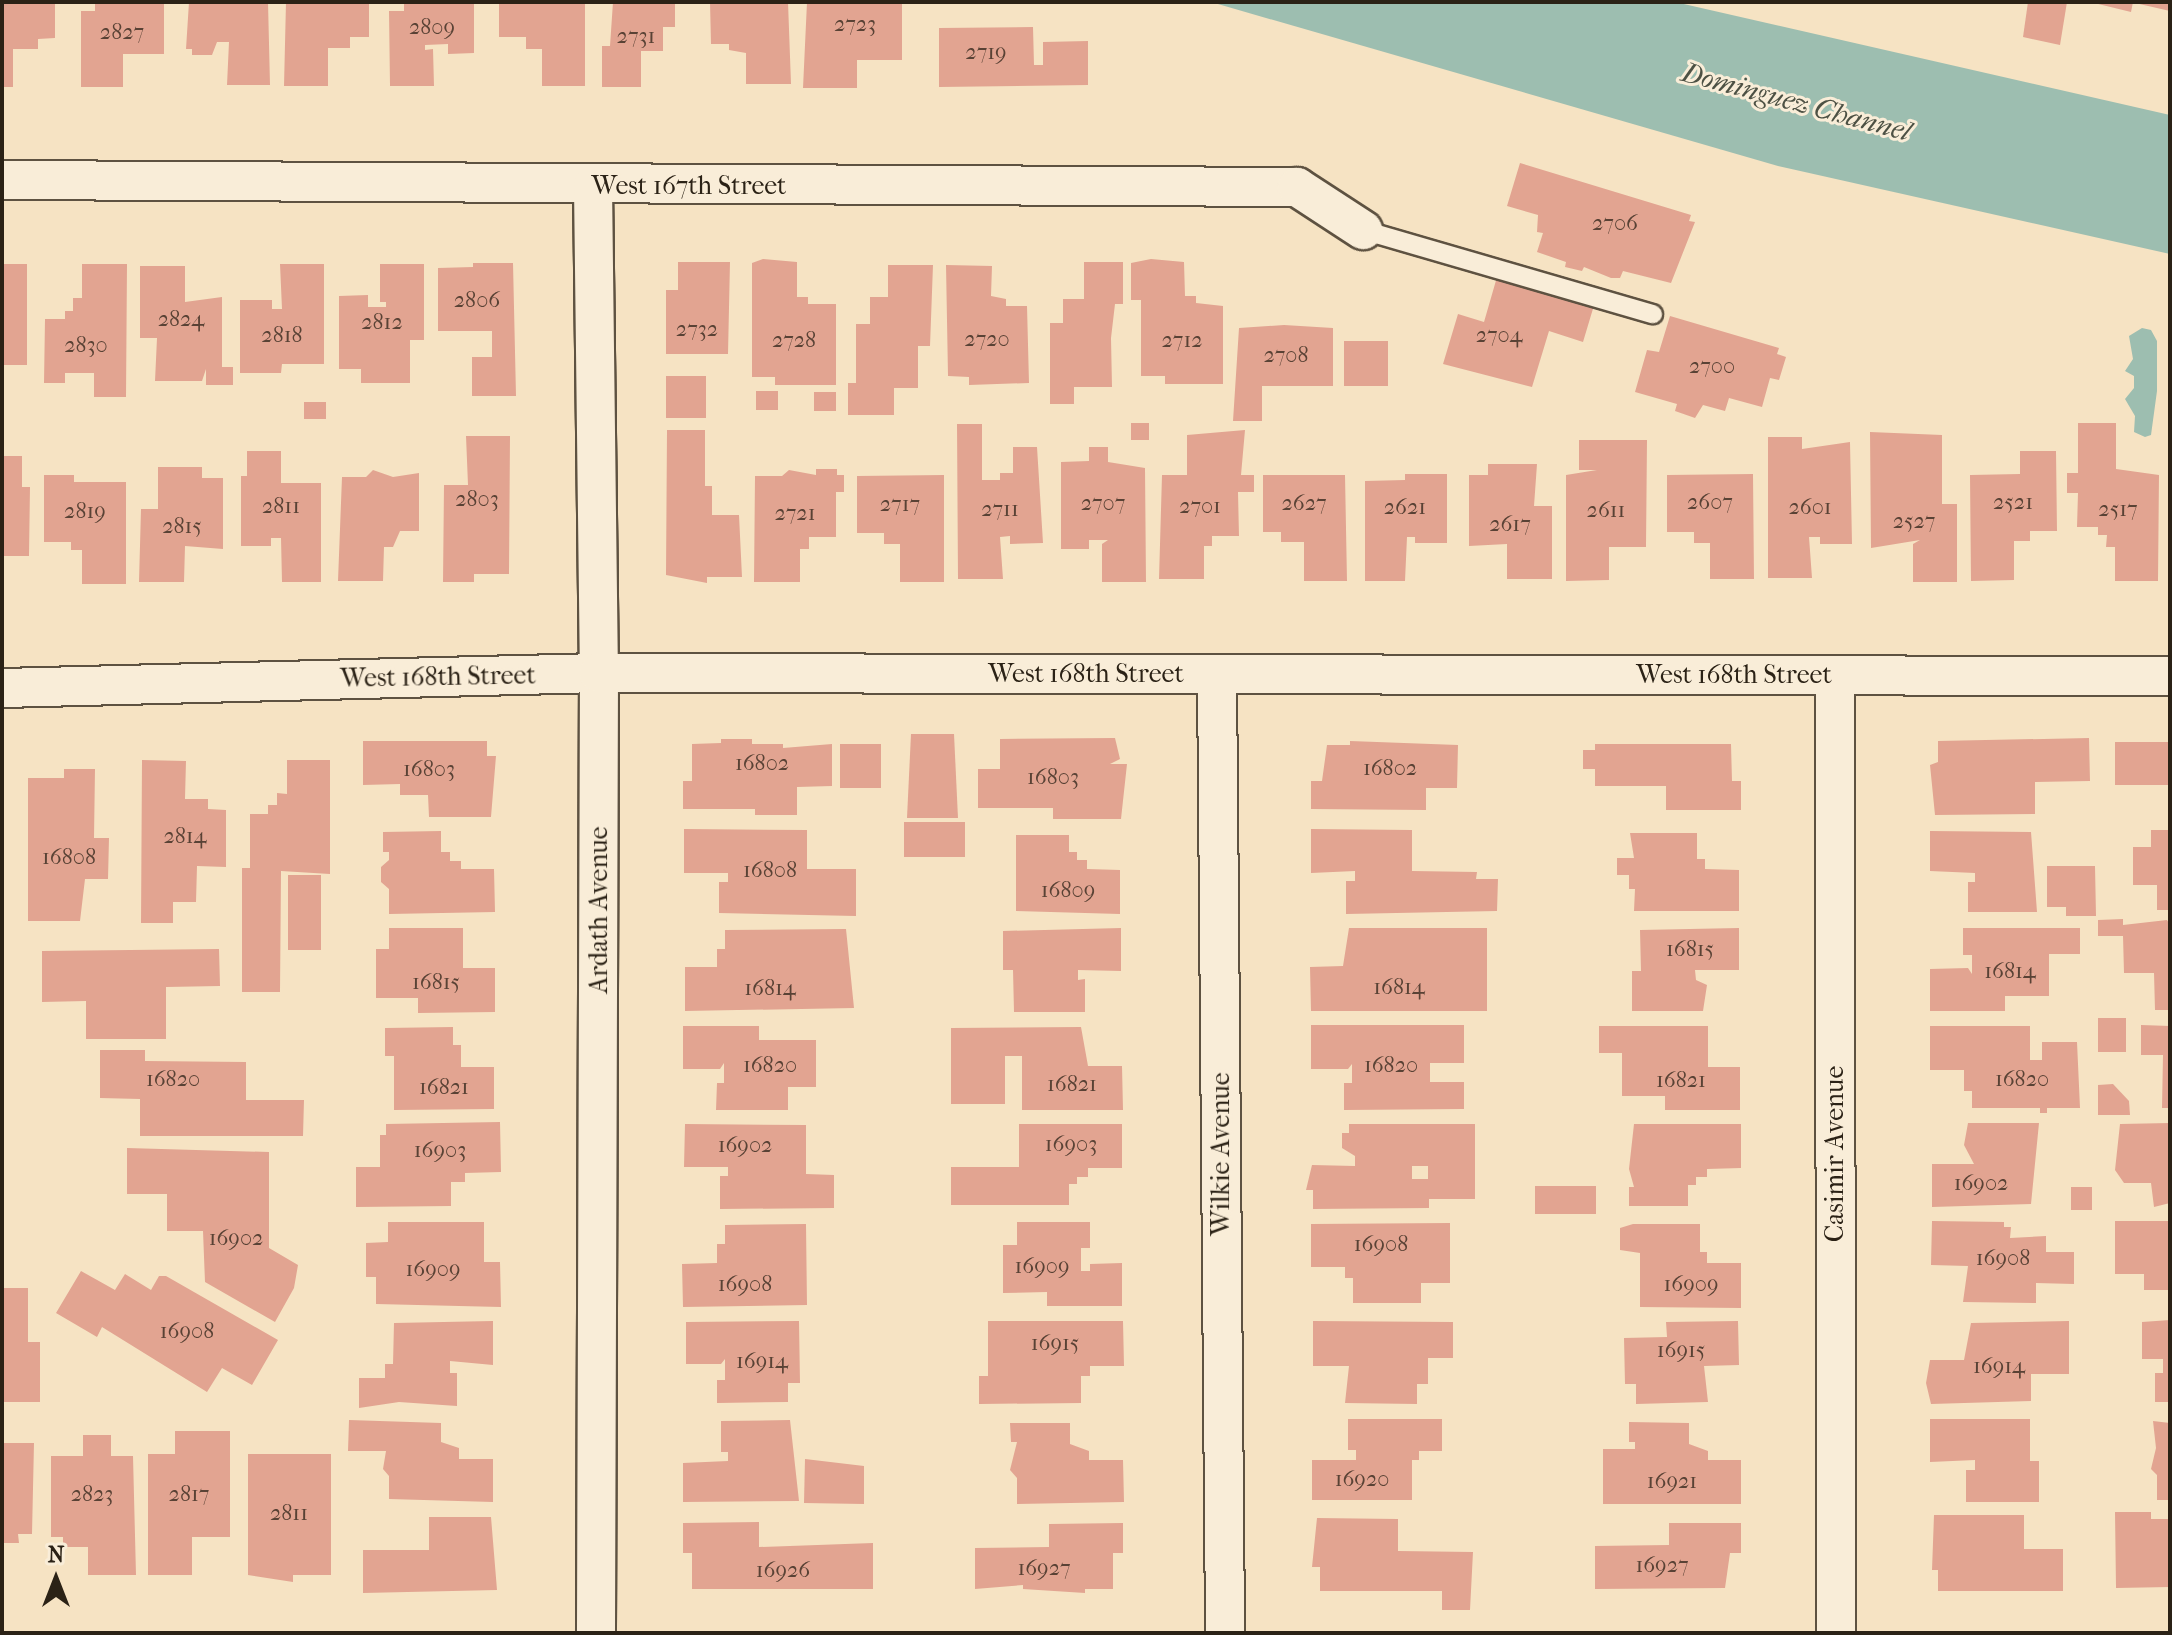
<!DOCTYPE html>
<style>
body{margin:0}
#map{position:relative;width:2172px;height:1635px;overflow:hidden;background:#f6e3c3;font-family:"IM FELL French Canon",serif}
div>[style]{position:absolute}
.water>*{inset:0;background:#9dbeb0}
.building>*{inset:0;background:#e2a491;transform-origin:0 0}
.roads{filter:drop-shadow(2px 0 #5e5241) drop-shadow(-2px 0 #5e5241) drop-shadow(0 2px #5e5241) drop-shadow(0 -2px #5e5241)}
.service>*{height:18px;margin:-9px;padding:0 9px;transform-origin:9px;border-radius:9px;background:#f9edd8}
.minor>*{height:38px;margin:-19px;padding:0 19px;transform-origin:19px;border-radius:19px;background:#f9edd8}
span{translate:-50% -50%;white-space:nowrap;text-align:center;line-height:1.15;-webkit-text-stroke:6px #f9edd8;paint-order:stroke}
.number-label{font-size:22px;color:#594235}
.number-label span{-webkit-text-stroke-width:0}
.street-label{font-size:26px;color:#2b2216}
.water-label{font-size:28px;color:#4d5144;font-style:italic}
.frame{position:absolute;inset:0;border:4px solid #2b2216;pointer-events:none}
.north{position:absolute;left:16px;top:1539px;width:80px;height:80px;-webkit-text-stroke:6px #f9edd8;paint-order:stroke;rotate:0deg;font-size:22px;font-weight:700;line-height:32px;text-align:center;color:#2b2216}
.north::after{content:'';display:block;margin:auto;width:28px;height:36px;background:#2b2216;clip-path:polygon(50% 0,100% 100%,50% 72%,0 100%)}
</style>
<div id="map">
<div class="water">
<i style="clip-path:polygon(1211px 2px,1675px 2px,2170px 115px,2170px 254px,1778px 166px)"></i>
<i style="clip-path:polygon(2142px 328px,2151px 330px,2157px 341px,2157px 391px,2151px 435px,2145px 437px,2134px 432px,2135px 416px,2125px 399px,2134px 388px,2134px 376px,2125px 371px,2133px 359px,2129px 336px)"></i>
</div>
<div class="building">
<i style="clip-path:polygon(2px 2px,55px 2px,55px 38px,38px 39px,38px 49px,13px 49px,13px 87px,2px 87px)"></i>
<i style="clip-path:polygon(95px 2px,164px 2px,164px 54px,123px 54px,123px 87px,81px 87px,81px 11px,95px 11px)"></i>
<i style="clip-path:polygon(189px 2px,268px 2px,270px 85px,227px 85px,229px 42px,217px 42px,212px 55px,192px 55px,192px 49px,186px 49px)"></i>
<i style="clip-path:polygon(286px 2px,369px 2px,369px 37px,350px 37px,350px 48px,328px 48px,328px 86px,284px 86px)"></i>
<i style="clip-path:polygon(404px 2px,474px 2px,474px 53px,448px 54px,448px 44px,425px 45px,425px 50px,433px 49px,434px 86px,390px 86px,389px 11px,404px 11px)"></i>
<i style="clip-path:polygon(499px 2px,585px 2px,585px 86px,542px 86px,542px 49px,526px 49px,526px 37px,499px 37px)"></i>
<i style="clip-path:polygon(613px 2px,675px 2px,675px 27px,663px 27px,663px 51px,641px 51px,641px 87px,602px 87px,602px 46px,610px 46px)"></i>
<i style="clip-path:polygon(710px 2px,788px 2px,791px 84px,746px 84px,746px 53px,729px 50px,729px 44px,711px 44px)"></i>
<i style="clip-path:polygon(807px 2px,902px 2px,902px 60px,857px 60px,857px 88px,803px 88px)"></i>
<i style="clip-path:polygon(2028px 2px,2067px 2px,2060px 45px,2023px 37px)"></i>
<i style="clip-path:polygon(2090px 2px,2133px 2px,2131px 12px)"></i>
<i style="clip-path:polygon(2135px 2px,2170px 2px,2170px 11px,2135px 3px)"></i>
<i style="clip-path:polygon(1033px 27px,1034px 65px,1043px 65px,1043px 42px,1088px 41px,1088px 85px,939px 87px,939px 28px)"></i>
<i style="clip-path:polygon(1520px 163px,1691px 215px,1689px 221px,1695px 222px,1671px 283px,1623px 271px,1620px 278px,1611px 278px,1584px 267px,1582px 271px,1565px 267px,1566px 262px,1537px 252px,1543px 233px,1537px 232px,1538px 215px,1507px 206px)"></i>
<i style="clip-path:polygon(763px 259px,797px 262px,797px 297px,808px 297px,808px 304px,836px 304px,836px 385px,775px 385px,775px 377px,752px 377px,752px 263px)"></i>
<i style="clip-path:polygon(1151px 259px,1184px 262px,1185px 296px,1196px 296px,1196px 303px,1223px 306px,1223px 384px,1165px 384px,1165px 376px,1141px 376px,1141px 300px,1131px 300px,1131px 263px)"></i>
<i style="clip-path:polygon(678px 262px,730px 262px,728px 354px,666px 354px,666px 290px,678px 290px)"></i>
<i style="clip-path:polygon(1084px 262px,1123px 262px,1123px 304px,1115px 304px,1111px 338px,1112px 387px,1074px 387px,1074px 404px,1050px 404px,1050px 323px,1063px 323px,1063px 299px,1084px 299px)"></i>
<i style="clip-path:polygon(473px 263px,513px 263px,516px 396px,472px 396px,472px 357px,492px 357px,492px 331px,438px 331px,438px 268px,473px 267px)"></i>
<i style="left:2px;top:264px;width:25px;height:101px"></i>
<i style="clip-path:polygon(82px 264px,127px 264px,126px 397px,94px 397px,94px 373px,65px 373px,65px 383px,44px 383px,45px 319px,65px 319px,65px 311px,73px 311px,73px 298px,82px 298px)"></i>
<i style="clip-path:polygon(280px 264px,324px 264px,324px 364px,282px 364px,281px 373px,240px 373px,240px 300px,272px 300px,272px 309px,282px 309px)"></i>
<i style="clip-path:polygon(380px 264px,424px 264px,424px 340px,410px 340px,410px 383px,361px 383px,361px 369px,339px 369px,339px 296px,368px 295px,368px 307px,386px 307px,386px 302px,380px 302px)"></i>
<i style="clip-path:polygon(888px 265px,933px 265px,930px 346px,918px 346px,918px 388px,894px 388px,894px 415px,848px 415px,848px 383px,856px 383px,856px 324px,870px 324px,870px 297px,888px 297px)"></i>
<i style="clip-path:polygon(946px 265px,992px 266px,991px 296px,1006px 299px,1006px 306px,1027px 306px,1029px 383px,969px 385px,969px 377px,948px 376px)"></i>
<i style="clip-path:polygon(140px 266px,185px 266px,185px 302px,222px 297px,222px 367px,233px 367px,233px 385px,206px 385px,206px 369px,202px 381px,155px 381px,157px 338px,140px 338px)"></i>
<i style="clip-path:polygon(1497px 277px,1595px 302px,1583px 342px,1549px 331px,1532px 387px,1443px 364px,1458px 314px,1484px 322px)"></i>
<i style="clip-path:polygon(1670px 316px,1779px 348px,1777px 354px,1786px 357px,1779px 380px,1770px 378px,1762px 407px,1729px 398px,1725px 411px,1703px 405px,1695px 418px,1675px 411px,1677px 404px,1635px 392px,1647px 350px,1659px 352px)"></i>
<i style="clip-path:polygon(1284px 325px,1333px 328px,1333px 386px,1262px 386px,1262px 421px,1233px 421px,1239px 328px)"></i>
<i style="left:1388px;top:341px;width:45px;height:44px;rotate:90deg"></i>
<i style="left:666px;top:376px;width:40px;height:42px"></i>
<i style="left:756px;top:391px;width:22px;height:19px"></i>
<i style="left:814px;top:392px;width:22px;height:19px"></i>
<i style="left:304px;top:402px;width:22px;height:17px"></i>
<i style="left:1149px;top:423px;width:17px;height:18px;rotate:90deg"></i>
<i style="clip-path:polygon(2078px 423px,2116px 423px,2116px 469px,2159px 475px,2158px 581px,2115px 581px,2115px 547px,2106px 547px,2107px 535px,2098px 535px,2098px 527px,2077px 527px,2078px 493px,2067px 493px,2067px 473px,2078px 473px)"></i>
<i style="clip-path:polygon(957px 424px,982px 424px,982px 480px,1000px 480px,1000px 473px,1013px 473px,1013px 447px,1037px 447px,1043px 543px,1010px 544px,1010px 536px,1000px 537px,1003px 579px,958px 579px)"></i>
<i style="clip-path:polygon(667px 430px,705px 430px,705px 486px,712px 486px,712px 515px,739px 515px,742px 577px,707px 577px,707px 583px,666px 575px)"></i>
<i style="clip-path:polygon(1245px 430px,1241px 475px,1254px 475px,1254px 492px,1238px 492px,1239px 536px,1212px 536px,1212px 546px,1204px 546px,1204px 579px,1159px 579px,1162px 475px,1187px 475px,1187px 435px)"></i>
<i style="clip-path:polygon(1870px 432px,1942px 435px,1942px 504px,1957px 504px,1957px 582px,1913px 582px,1913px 544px,1920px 540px,1871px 548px)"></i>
<i style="clip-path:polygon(466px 436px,510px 436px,509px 574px,474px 574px,474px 582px,443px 582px,444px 485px,468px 485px)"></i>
<i style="clip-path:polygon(1768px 437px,1802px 437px,1802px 449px,1850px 442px,1852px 544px,1820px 544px,1820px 537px,1809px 537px,1812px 578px,1768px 578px)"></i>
<i style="clip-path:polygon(1579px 440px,1647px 440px,1646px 547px,1609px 547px,1609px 580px,1566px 581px,1566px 475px,1597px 470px,1579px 470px)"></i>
<i style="clip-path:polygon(1089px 447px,1108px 447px,1108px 462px,1145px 468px,1146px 582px,1102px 582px,1102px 544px,1108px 540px,1089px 540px,1089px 549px,1061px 549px,1061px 462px,1089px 461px)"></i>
<i style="clip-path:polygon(247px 451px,281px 451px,281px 483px,321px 483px,321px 582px,282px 582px,281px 538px,271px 538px,271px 546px,241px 546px,241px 476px,247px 476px)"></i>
<i style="clip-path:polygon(2020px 451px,2056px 451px,2057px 531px,2030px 531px,2030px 541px,2014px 541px,2014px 580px,1971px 581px,1970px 475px,2020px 474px)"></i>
<i style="clip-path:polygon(2px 456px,22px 456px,22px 487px,30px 487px,29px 556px,2px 556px)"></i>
<i style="clip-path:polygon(1488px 464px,1537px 464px,1534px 506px,1552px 506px,1552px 579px,1507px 579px,1507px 544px,1469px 546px,1469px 475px,1488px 475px)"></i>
<i style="clip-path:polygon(158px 467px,202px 467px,202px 478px,223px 478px,223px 549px,185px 546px,184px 582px,139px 582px,141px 509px,158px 509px)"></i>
<i style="clip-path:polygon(816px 469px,837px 469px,837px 475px,844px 475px,844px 492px,836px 492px,836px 537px,809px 537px,809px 549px,800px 549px,800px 582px,754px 582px,755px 476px,782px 476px,789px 470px,816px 475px)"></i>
<i style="clip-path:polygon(373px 470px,393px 477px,419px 473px,419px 531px,400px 531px,393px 547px,384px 547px,383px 581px,338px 581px,342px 477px,366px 477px)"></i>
<i style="clip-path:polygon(1405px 474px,1447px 474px,1447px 543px,1415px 543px,1415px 537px,1407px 537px,1405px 581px,1365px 581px,1365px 481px,1405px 480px)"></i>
<i style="clip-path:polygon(1753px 474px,1754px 579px,1710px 579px,1710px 543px,1694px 543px,1694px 532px,1667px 532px,1667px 475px)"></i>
<i style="clip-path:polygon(44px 475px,74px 475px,74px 482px,126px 482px,126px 584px,82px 584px,82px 550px,71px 550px,71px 542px,44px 542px)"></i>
<i style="clip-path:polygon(944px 475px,944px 582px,900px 582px,900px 544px,884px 544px,884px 533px,857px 533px,857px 476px)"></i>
<i style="clip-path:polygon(1263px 475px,1345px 475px,1347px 581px,1304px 581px,1304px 542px,1281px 542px,1281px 532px,1263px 532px)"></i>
<i style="clip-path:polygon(911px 734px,954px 734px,958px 818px,907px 818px)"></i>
<i style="clip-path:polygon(1115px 738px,1120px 759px,1110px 764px,1127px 764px,1121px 819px,1053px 819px,1053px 808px,978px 808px,978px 769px,1000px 769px,1000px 739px)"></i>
<i style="clip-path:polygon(2089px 738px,2090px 781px,2035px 782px,2035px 814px,1935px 815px,1930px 765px,1938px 762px,1938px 741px)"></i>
<i style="clip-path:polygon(721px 739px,752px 739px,752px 744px,783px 744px,783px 748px,832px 744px,832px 786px,797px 787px,797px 815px,755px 815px,755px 809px,683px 809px,683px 781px,692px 781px,692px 744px,721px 743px)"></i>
<i style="clip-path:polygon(363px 741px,487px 741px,487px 756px,496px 756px,491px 817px,429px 817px,428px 795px,400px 795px,400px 784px,363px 785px)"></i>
<i style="clip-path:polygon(1350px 741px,1458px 745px,1457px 788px,1426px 788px,1426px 810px,1311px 809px,1311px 781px,1322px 781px,1327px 745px,1350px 745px)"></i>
<i style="left:2115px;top:742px;width:55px;height:43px"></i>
<i style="left:840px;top:744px;width:41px;height:44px"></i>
<i style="clip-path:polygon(1595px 744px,1731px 744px,1732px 781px,1741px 781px,1741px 810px,1666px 810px,1666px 786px,1595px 786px,1595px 769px,1583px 769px,1583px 750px,1595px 750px)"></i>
<i style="clip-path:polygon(142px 760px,186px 761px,185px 799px,208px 799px,208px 809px,226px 810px,226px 867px,197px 866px,196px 902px,173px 902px,173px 923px,141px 923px)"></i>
<i style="clip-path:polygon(287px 760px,330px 760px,330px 874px,281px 871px,280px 992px,242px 992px,242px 868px,250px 868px,250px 814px,268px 814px,268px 805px,277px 805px,277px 793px,287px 794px)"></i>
<i style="clip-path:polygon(64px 769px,95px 769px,94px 838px,109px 838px,108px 879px,85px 879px,80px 921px,28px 921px,28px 778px,64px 778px)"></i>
<i style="left:904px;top:822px;width:61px;height:35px"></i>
<i style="clip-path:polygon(684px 829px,807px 830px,807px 869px,856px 869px,856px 916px,719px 913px,719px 882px,728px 882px,728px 873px,684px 873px)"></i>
<i style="clip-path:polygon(1311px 829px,1412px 830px,1412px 871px,1477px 872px,1476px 879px,1498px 879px,1497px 911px,1346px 914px,1346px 881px,1355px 881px,1355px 871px,1311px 873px)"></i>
<i style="clip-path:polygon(2151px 830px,2170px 830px,2170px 910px,2157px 910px,2157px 885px,2133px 885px,2133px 847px,2151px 847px)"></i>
<i style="clip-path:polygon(441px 831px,441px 852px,450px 852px,450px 861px,461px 861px,461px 869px,494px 869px,495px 912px,389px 914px,389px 889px,381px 882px,381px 867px,389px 860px,389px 852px,383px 852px,383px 832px)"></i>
<i style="clip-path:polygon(1930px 831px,2031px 832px,2037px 912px,1968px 912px,1968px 882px,1975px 882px,1975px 873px,1930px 871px)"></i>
<i style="clip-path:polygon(1630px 833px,1697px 833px,1697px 859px,1705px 859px,1705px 869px,1739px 870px,1739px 911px,1634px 911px,1635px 889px,1629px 889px,1629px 875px,1617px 875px,1617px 858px,1634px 858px)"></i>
<i style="clip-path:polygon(1016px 835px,1069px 835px,1069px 852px,1077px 852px,1077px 860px,1087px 860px,1087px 869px,1120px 870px,1120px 914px,1016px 911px)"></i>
<i style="clip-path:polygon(2047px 866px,2095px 866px,2096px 916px,2066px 916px,2066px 907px,2047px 907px)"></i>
<i style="left:288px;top:875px;width:33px;height:75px"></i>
<i style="clip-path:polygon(2123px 919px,2123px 925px,2167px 920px,2170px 925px,2170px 1010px,2155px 1010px,2154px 973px,2124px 973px,2123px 936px,2098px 936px,2098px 920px)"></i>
<i style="clip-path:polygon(389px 928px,463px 928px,463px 968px,495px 968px,495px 1012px,418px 1013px,418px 998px,376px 998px,376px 949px,389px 949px)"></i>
<i style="clip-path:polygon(1121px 928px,1121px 971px,1078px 970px,1078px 980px,1085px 979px,1085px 1012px,1014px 1012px,1013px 970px,1003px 970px,1003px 931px)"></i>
<i style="clip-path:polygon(1349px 928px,1487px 928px,1487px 1011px,1311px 1011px,1310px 967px,1343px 966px)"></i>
<i style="clip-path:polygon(1739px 928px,1739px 970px,1695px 970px,1696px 980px,1707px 985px,1703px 1011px,1632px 1011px,1632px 971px,1641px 971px,1640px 930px)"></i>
<i style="clip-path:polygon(1963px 928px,2080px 928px,2080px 954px,2049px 954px,2049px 996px,2005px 996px,2005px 1011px,1930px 1011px,1930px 969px,1968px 968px,1972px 974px,1972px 955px,1963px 955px)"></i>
<i style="clip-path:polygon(846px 929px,854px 1008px,685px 1011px,685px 967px,717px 967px,717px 949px,725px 949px,725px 930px)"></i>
<i style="clip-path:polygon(219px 949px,220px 986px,166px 987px,166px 1039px,86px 1039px,86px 1001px,42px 1002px,42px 951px)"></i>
<i style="left:2098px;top:1018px;width:28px;height:34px"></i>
<i style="clip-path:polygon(1311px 1025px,1464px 1025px,1464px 1063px,1430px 1063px,1430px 1082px,1464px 1082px,1464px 1109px,1344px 1110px,1344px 1083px,1352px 1083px,1352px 1064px,1348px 1069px,1311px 1069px)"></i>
<i style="clip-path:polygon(2141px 1025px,2170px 1026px,2170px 1108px,2162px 1108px,2163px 1055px,2141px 1055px)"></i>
<i style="clip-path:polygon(683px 1026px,759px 1026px,759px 1040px,816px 1040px,816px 1087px,788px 1087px,788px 1110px,716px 1110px,717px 1083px,724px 1083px,724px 1063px,720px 1069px,683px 1069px)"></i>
<i style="clip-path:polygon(1599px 1026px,1708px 1026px,1708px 1067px,1740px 1067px,1740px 1110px,1665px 1110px,1665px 1096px,1622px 1096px,1622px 1053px,1599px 1053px)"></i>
<i style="clip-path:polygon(1930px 1026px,2030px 1026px,2030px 1060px,2042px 1060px,2042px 1042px,2077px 1042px,2080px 1108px,2047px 1108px,2047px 1113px,2040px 1113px,2040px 1108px,1972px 1108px,1972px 1091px,1964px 1091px,1964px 1070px,1930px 1070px)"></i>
<i style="clip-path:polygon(453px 1027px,453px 1045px,461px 1045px,461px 1067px,494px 1067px,494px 1109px,394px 1110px,394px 1056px,385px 1056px,385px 1028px)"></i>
<i style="clip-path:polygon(1081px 1027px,1088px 1066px,1122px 1066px,1123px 1110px,1022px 1110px,1022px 1056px,1005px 1056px,1005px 1104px,951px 1104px,951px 1028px)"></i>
<i style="clip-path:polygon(100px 1050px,145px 1050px,145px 1061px,246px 1062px,246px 1100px,304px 1100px,303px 1136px,140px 1136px,140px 1099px,100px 1098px)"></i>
<i style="clip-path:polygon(2113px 1084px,2129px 1101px,2130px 1115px,2098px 1115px,2098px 1085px)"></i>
<i style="clip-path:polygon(500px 1122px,501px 1172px,465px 1173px,465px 1182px,451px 1182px,451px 1206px,356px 1207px,356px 1167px,380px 1167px,380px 1135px,386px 1135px,386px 1124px)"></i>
<i style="clip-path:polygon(1968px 1123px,2039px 1123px,2031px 1204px,1932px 1207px,1932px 1164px,1974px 1164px,1964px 1145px)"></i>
<i style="clip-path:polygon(2170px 1123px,2170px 1203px,2154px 1207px,2151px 1183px,2124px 1183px,2115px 1170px,2120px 1124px)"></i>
<i style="clip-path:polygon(685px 1124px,806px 1125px,806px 1174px,834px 1175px,834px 1208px,720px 1209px,720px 1176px,728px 1176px,728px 1167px,684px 1167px)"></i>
<i style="clip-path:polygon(1019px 1124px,1122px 1124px,1122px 1168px,1088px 1168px,1088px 1177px,1077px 1177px,1077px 1184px,1069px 1184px,1069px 1205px,951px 1205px,951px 1167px,1019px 1167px)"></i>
<i style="clip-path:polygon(evenodd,1349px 1124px,1475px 1124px,1475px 1199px,1429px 1199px,1429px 1208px,1313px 1209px,1313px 1190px,1306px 1190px,1312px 1165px,1355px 1166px,1355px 1156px,1342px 1148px,1342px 1133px,1349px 1133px,1349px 1124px,1412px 1166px,1428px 1166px,1428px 1179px,1412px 1179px,1412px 1166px)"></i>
<i style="clip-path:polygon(1634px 1124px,1741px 1124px,1741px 1168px,1707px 1169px,1707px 1177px,1696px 1177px,1696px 1185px,1688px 1185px,1688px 1206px,1629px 1206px,1629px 1187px,1634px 1187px,1629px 1169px)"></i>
<i style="clip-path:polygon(127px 1148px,269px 1152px,269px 1248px,298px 1265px,294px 1288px,275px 1322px,205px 1282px,203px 1231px,167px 1231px,167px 1194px,127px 1194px)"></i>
<i style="left:1535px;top:1186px;width:61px;height:28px"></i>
<i style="left:2071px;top:1187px;width:21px;height:23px"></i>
<i style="clip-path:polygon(1932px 1221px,2004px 1222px,2004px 1227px,2011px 1227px,2010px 1238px,2046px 1236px,2046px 1252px,2074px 1252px,2074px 1284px,2036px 1283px,2036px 1303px,1963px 1302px,1968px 1266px,1931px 1265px)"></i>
<i style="clip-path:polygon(2115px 1221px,2170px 1221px,2170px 1290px,2144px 1290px,2144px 1274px,2115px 1274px)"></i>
<i style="clip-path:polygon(388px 1222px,484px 1222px,484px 1262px,500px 1262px,501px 1307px,376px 1304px,376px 1277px,366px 1277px,366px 1243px,388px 1242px)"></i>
<i style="clip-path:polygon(1017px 1222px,1090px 1222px,1090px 1248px,1081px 1248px,1081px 1271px,1090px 1271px,1090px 1264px,1122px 1263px,1122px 1306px,1047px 1306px,1047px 1292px,1003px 1293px,1003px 1245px,1017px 1245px)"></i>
<i style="clip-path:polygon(1450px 1223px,1450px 1283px,1421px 1283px,1421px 1303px,1353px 1303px,1353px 1278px,1345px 1278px,1345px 1267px,1311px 1267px,1311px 1224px)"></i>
<i style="clip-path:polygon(806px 1224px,807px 1305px,683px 1307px,682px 1264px,717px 1263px,717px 1244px,725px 1244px,725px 1225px)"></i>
<i style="clip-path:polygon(1633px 1224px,1700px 1224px,1700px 1252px,1707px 1252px,1707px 1263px,1741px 1263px,1741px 1308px,1640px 1307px,1640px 1253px,1620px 1250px,1620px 1228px)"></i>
<i style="clip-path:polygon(81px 1271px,115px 1290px,125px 1274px,151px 1290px,159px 1276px,166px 1276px,278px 1340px,252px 1385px,222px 1368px,207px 1392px,102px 1327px,97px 1337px,56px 1313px)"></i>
<i style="clip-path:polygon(2px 1288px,28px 1288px,28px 1342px,40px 1342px,40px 1402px,2px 1402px)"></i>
<i style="clip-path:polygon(2170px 1320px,2170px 1402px,2155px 1402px,2155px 1373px,2163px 1373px,2163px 1359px,2142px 1359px,2142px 1322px)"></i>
<i style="clip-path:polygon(493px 1321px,493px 1365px,450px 1361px,450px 1373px,457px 1373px,457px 1406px,399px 1402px,359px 1408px,359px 1378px,385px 1378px,385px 1364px,393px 1364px,394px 1323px)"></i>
<i style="clip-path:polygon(799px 1321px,800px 1383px,788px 1383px,788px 1402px,717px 1403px,717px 1380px,725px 1380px,725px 1359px,721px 1364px,686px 1364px,686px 1322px)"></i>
<i style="clip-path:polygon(988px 1321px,1123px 1321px,1124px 1366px,1090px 1366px,1090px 1376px,1081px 1376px,1081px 1403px,979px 1404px,979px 1376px,988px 1376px)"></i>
<i style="clip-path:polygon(1313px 1321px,1453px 1322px,1453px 1358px,1428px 1358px,1428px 1384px,1417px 1384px,1417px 1404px,1345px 1403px,1349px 1366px,1313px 1366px)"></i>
<i style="clip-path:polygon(1738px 1321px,1739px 1365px,1704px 1366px,1708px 1402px,1636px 1404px,1636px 1384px,1625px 1384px,1624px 1338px,1667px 1337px,1666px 1322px)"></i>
<i style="clip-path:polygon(2069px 1321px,2069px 1374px,2031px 1374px,2031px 1401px,1931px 1404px,1926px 1383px,1930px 1360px,1964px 1360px,1971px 1323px)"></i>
<i style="clip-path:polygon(1348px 1419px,1442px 1419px,1442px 1451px,1419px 1451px,1419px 1460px,1412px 1460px,1412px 1500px,1312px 1500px,1312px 1460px,1356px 1460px,1356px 1450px,1348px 1450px)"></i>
<i style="clip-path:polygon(1930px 1419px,2030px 1419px,2030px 1461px,2039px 1461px,2039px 1502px,1966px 1502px,1966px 1470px,1975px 1470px,1975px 1460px,1930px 1462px)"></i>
<i style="clip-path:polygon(349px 1420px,441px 1423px,441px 1442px,459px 1448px,459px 1459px,493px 1459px,493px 1502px,389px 1499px,389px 1476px,383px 1469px,386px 1451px,348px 1451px)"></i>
<i style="clip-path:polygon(790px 1420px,799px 1501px,683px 1502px,683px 1463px,728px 1461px,728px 1452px,721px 1452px,721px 1421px)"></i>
<i style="clip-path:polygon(2153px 1421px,2170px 1423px,2170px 1500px,2157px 1500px,2157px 1475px,2151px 1469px,2156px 1448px)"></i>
<i style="clip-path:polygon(1629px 1422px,1689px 1423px,1689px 1444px,1708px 1451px,1708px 1460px,1741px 1460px,1741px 1504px,1603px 1504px,1603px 1449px,1635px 1449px,1635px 1442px,1629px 1442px)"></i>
<i style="clip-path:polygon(1010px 1423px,1070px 1423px,1070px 1444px,1089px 1451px,1089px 1460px,1123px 1460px,1124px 1502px,1017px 1504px,1017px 1478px,1010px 1470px,1017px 1442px,1011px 1442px)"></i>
<i style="clip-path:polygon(175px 1431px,230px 1431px,230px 1537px,192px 1537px,192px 1575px,148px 1575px,148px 1454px,175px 1454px)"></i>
<i style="clip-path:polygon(83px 1435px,111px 1435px,111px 1456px,133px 1456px,136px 1575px,88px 1575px,88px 1547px,63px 1547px,63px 1537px,51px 1537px,51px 1456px,83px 1456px)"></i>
<i style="clip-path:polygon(2px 1443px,34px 1443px,32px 1534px,18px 1534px,19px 1543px,2px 1543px)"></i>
<i style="clip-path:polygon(248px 1454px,331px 1454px,331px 1575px,293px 1575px,293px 1582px,248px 1575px)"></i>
<i style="clip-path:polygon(805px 1459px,864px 1466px,864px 1504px,804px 1503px)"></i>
<i style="clip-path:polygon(2115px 1512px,2151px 1512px,2151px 1519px,2170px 1519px,2170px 1587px,2116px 1588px)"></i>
<i style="clip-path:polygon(1934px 1515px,2024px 1515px,2024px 1549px,2063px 1549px,2063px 1591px,1938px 1591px,1938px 1570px,1932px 1570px)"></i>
<i style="clip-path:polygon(429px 1517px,491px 1517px,497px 1590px,363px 1593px,363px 1550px,429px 1550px)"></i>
<i style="clip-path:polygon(1317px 1518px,1398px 1519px,1398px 1551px,1473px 1552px,1470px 1610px,1442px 1610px,1442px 1591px,1320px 1591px,1320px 1567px,1312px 1567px)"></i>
<i style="clip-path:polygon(759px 1522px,759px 1547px,873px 1543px,873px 1589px,692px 1589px,692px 1553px,683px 1553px,683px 1523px)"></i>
<i style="clip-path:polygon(1123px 1523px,1123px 1553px,1113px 1553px,1113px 1589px,1085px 1589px,1085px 1593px,1023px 1589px,1023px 1585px,975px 1589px,975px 1548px,1049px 1547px,1049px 1524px)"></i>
<i style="clip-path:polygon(1669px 1523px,1741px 1523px,1741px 1553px,1730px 1553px,1725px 1588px,1595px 1589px,1595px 1546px,1669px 1545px)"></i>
</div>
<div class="roads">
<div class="service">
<i style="left:1363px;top:230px;width:302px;rotate:16.2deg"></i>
</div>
<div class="minor">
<i style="left:2px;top:180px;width:1295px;rotate:0.31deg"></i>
<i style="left:1297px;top:187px;width:79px;rotate:33.1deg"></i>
<i style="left:593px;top:186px;width:487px;rotate:89.3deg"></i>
<i style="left:599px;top:673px;width:960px;rotate:90.18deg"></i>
<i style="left:1217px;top:674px;width:959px;rotate:89.52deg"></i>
<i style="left:1835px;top:675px;width:958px;rotate:89.94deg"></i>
<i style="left:2px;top:688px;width:597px;rotate:-1.44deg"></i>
<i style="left:599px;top:673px;width:1571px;rotate:0.11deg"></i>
</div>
</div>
<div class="number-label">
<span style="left:855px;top:25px">2723</span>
<span style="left:432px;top:28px">2809</span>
<span style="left:122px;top:33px">2827</span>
<span style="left:636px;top:37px">2731</span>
<span style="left:986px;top:53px">2719</span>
<span style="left:1615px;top:224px">2706</span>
<span style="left:477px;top:301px">2806</span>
<span style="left:181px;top:320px">2824</span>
<span style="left:382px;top:323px">2812</span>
<span style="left:697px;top:330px">2732</span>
<span style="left:282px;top:336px">2818</span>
<span style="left:1499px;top:336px">2704</span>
<span style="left:987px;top:340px">2720</span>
<span style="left:794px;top:341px">2728</span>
<span style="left:1182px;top:341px">2712</span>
<span style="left:86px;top:346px">2830</span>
<span style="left:1286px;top:356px">2708</span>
<span style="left:1712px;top:367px">2700</span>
<span style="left:477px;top:500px">2803</span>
<span style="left:1710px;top:503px">2607</span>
<span style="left:2013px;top:503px">2521</span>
<span style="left:1103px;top:504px">2707</span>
<span style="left:1304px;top:504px">2627</span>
<span style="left:900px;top:505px">2717</span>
<span style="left:281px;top:507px">2811</span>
<span style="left:1200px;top:507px">2701</span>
<span style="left:1405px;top:508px">2621</span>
<span style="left:1810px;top:508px">2601</span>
<span style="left:1000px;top:510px">2711</span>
<span style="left:2118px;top:510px">2517</span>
<span style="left:1606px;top:511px">2611</span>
<span style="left:85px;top:512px">2819</span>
<span style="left:795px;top:514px">2721</span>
<span style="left:1914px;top:522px">2527</span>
<span style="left:1510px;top:525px">2617</span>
<span style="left:182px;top:527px">2815</span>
<span style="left:762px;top:764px">16802</span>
<span style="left:1390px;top:769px">16802</span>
<span style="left:429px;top:770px">16803</span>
<span style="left:1053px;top:778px">16803</span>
<span style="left:185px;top:837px">2814</span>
<span style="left:69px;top:858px">16808</span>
<span style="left:770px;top:871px">16808</span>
<span style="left:1068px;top:891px">16809</span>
<span style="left:1690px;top:950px">16815</span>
<span style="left:2010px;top:972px">16814</span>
<span style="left:436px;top:983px">16815</span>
<span style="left:1399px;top:988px">16814</span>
<span style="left:770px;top:989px">16814</span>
<span style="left:770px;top:1066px">16820</span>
<span style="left:1391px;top:1066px">16820</span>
<span style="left:173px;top:1080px">16820</span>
<span style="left:2022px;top:1080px">16820</span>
<span style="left:1681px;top:1081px">16821</span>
<span style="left:1072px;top:1085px">16821</span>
<span style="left:444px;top:1088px">16821</span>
<span style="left:1071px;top:1145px">16903</span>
<span style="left:745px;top:1146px">16902</span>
<span style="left:440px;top:1151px">16903</span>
<span style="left:1981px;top:1184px">16902</span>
<span style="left:236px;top:1239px">16902</span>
<span style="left:1381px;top:1245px">16908</span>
<span style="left:2003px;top:1259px">16908</span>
<span style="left:1042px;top:1267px">16909</span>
<span style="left:433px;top:1270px">16909</span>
<span style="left:745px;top:1285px">16908</span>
<span style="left:1691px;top:1285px">16909</span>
<span style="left:187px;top:1332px">16908</span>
<span style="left:1055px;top:1344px">16915</span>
<span style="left:1681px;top:1351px">16915</span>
<span style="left:762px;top:1362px">16914</span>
<span style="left:1999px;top:1367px">16914</span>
<span style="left:1362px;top:1480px">16920</span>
<span style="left:1672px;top:1482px">16921</span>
<span style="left:92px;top:1495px">2823</span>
<span style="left:189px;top:1495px">2817</span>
<span style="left:289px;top:1514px">2811</span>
<span style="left:1662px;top:1566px">16927</span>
<span style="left:1044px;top:1569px">16927</span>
<span style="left:783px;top:1571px">16926</span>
</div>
<div class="street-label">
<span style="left:689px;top:186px">West 167th Street</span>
<span style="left:1086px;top:674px">West 168th Street</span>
<span style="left:1734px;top:675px">West 168th Street</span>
<span style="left:438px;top:677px;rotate:-1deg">West 168th Street</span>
<span style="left:599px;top:910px;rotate:-90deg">Ardath Avenue</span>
<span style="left:1221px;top:1154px;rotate:-90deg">Wilkie Avenue</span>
<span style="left:1835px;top:1154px;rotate:-90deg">Casimir Avenue</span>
</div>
<div class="water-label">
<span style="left:1796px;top:102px;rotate:15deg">Dominguez Channel</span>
</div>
<div class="frame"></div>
<div class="north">N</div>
</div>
